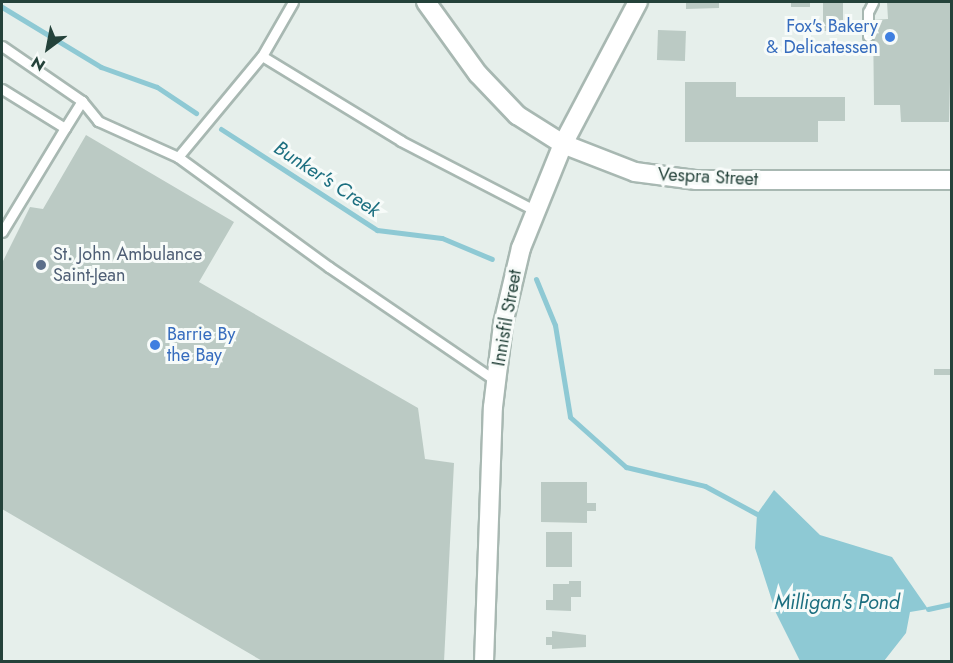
<!DOCTYPE html>
<style>
body{margin:0}
#map{position:relative;width:953px;height:663px;overflow:hidden;background:#e6efeb;font-family:Jost,sans-serif}
div>[style]{position:absolute}
.water>*{inset:0;background:#8ec9d4}
.stream>*{height:5px;margin:-2.5px;padding:0 2.5px;transform-origin:2.5px;border-radius:2.5px;background:#8ec9d4}
.building>*{inset:0;background:#bbcac4;transform-origin:0 0}
.roads{filter:drop-shadow(2px 0 #a8b8b2) drop-shadow(-2px 0 #a8b8b2) drop-shadow(0 2px #a8b8b2) drop-shadow(0 -2px #a8b8b2)}
.service>*{height:9px;margin:-4.5px;padding:0 4.5px;transform-origin:4.5px;border-radius:4.5px;background:#fff}
.minor>*{height:18px;margin:-9px;padding:0 9px;transform-origin:9px;border-radius:9px;background:#fff}
.dots>*{width:16px;height:16px;translate:-50% -50%;box-sizing:border-box;border:3px solid #f7fbf9;border-radius:50%}
span{translate:-50% -50%;white-space:nowrap;text-align:center;line-height:1.15;-webkit-text-stroke:6px #f7fbf9;paint-order:stroke}
.shop-label{font-size:18px;color:#366cbe}
.right{translate:-100% -50%;text-align:right}
.left{translate:0 -50%;text-align:left}
.street-label{font-size:18px;color:#24423a}
.service-label{font-size:18px;color:#4e5e75}
.water-label{font-size:20px;color:#1c6f80;font-style:italic}
.frame{position:absolute;inset:0;border:3px solid #24423a;pointer-events:none}
.north{position:absolute;left:18px;top:18px;width:60px;height:60px;-webkit-text-stroke:4px #f7fbf9;paint-order:stroke;rotate:212deg;font-size:16px;font-weight:700;line-height:24px;text-align:center;color:#24423a}
.north::after{content:'';display:block;margin:auto;width:21px;height:27px;background:#24423a;clip-path:polygon(50% 0,100% 100%,50% 72%,0 100%)}
</style>
<div id="map">
<div class="water">
<i style="clip-path:polygon(774px 490px,820px 535px,892px 557px,928px 609px,910px 612px,906px 633px,884px 661px,800px 661px,776px 613px,755px 548px,757px 514px)"></i>
</div>
<div class="stream">
<i style="left:2px;top:7px;width:116px;rotate:31.2deg"></i>
<i style="left:101px;top:67px;width:59px;rotate:19.7deg"></i>
<i style="left:157px;top:87px;width:47px;rotate:33.7deg"></i>
<i style="left:221px;top:129px;width:186px;rotate:32.9deg"></i>
<i style="left:377px;top:230px;width:65px;rotate:7deg"></i>
<i style="left:442px;top:238px;width:54px;rotate:22.8deg"></i>
<i style="left:536px;top:279px;width:50px;rotate:67.6deg"></i>
<i style="left:555px;top:325px;width:93px;rotate:80.7deg"></i>
<i style="left:570px;top:417px;width:75px;rotate:41.8deg"></i>
<i style="left:626px;top:467px;width:81px;rotate:13.5deg"></i>
<i style="left:705px;top:486px;width:59px;rotate:28.3deg"></i>
<i style="left:928px;top:609px;width:25px;rotate:-12deg"></i>
</div>
<div class="building">
<i style="clip-path:polygon(686px 2px,719px 2px,719px 8px,686px 9px)"></i>
<i style="left:791px;top:2px;width:19px;height:5px"></i>
<i style="left:823px;top:2px;width:20px;height:29px"></i>
<i style="clip-path:polygon(887px 2px,952px 2px,949px 122px,901px 122px,900px 105px,874px 105px,873px 20px,888px 19px)"></i>
<i style="left:658px;top:30px;width:28px;height:30px;rotate:2deg"></i>
<i style="clip-path:polygon(685px 82px,736px 82px,736px 97px,845px 97px,845px 121px,818px 121px,818px 142px,685px 142px)"></i>
<i style="clip-path:polygon(86px 135px,234px 222px,199px 282px,418px 408px,425px 459px,454px 463px,444px 662px,264px 662px,2px 509px,2px 263px,30px 207px,43px 209px)"></i>
<i style="left:934px;top:369px;width:18px;height:6px"></i>
<i style="clip-path:polygon(541px 482px,587px 482px,587px 503px,596px 503px,596px 511px,587px 511px,587px 523px,541px 522px)"></i>
<i style="left:546px;top:532px;width:26px;height:35px"></i>
<i style="clip-path:polygon(569px 581px,581px 581px,581px 597px,571px 597px,571px 611px,546px 610px,546px 600px,553px 600px,553px 584px,569px 584px)"></i>
<i style="clip-path:polygon(552px 631px,586px 635px,586px 647px,552px 649px,552px 645px,546px 645px,546px 637px,552px 637px)"></i>
</div>
<div class="roads">
<div class="service">
<i style="left:868px;top:36px;width:24px;rotate:-90deg"></i>
<i style="left:868px;top:12px;width:11px;rotate:-63deg"></i>
<i style="left:2px;top:46px;width:97px;rotate:34.5deg"></i>
<i style="left:262px;top:56px;width:163px;rotate:31.4deg"></i>
<i style="left:401px;top:141px;width:152px;rotate:27.4deg"></i>
<i style="left:2px;top:89px;width:74px;rotate:31.8deg"></i>
<i style="left:65px;top:128px;width:32px;rotate:-58deg"></i>
<i style="left:82px;top:101px;width:26px;rotate:51deg"></i>
<i style="left:98px;top:121px;width:88px;rotate:24.2deg"></i>
<i style="left:178px;top:157px;width:131px;rotate:-50.3deg"></i>
<i style="left:262px;top:56px;width:62px;rotate:-60.1deg"></i>
<i style="left:178px;top:157px;width:187px;rotate:36.1deg"></i>
<i style="left:329px;top:267px;width:202px;rotate:34.3deg"></i>
<i style="left:2px;top:232px;width:122px;rotate:-58.8deg"></i>
</div>
<div class="minor">
<i style="left:426px;top:2px;width:89px;rotate:54.2deg"></i>
<i style="left:478px;top:74px;width:57px;rotate:46.4deg"></i>
<i style="left:517px;top:115px;width:54px;rotate:32.2deg"></i>
<i style="left:563px;top:144px;width:77px;rotate:21.3deg"></i>
<i style="left:635px;top:172px;width:62px;rotate:7.5deg"></i>
<i style="left:696px;top:180px;width:256px"></i>
<i style="left:484px;top:662px;width:255px;rotate:-88deg"></i>
<i style="left:493px;top:407px;width:84px;rotate:-83.1deg"></i>
<i style="left:503px;top:324px;width:78px;rotate:-76.7deg"></i>
<i style="left:521px;top:248px;width:112px;rotate:-68deg"></i>
<i style="left:563px;top:144px;width:161px;rotate:-62.2deg"></i>
</div>
</div>
<div class="dots">
<i style="left:890px;top:37px;background:#3f7fe0"></i>
<i style="left:41px;top:265px;background:#5c6f8a"></i>
<i style="left:155px;top:345px;background:#3f7fe0"></i>
</div>
<div class="shop-label">
<span class="right" style="left:878px;top:37px">Fox's Bakery<br>&amp; Delicatessen</span>
<span class="left" style="left:167px;top:345px">Barrie By<br>the Bay</span>
</div>
<div class="street-label">
<span style="left:708px;top:177px;rotate:3deg">Vespra Street</span>
<span style="left:507px;top:318px;rotate:-80deg">Innisfil Street</span>
</div>
<div class="service-label">
<span class="left" style="left:53px;top:265px">St. John Ambulance<br>Saint-Jean</span>
</div>
<div class="water-label">
<span style="left:327px;top:179px;rotate:33deg">Bunker's Creek</span>
<span style="left:837px;top:602px">Milligan's Pond</span>
</div>
<div class="frame"></div>
<div class="north">N</div>
</div>
